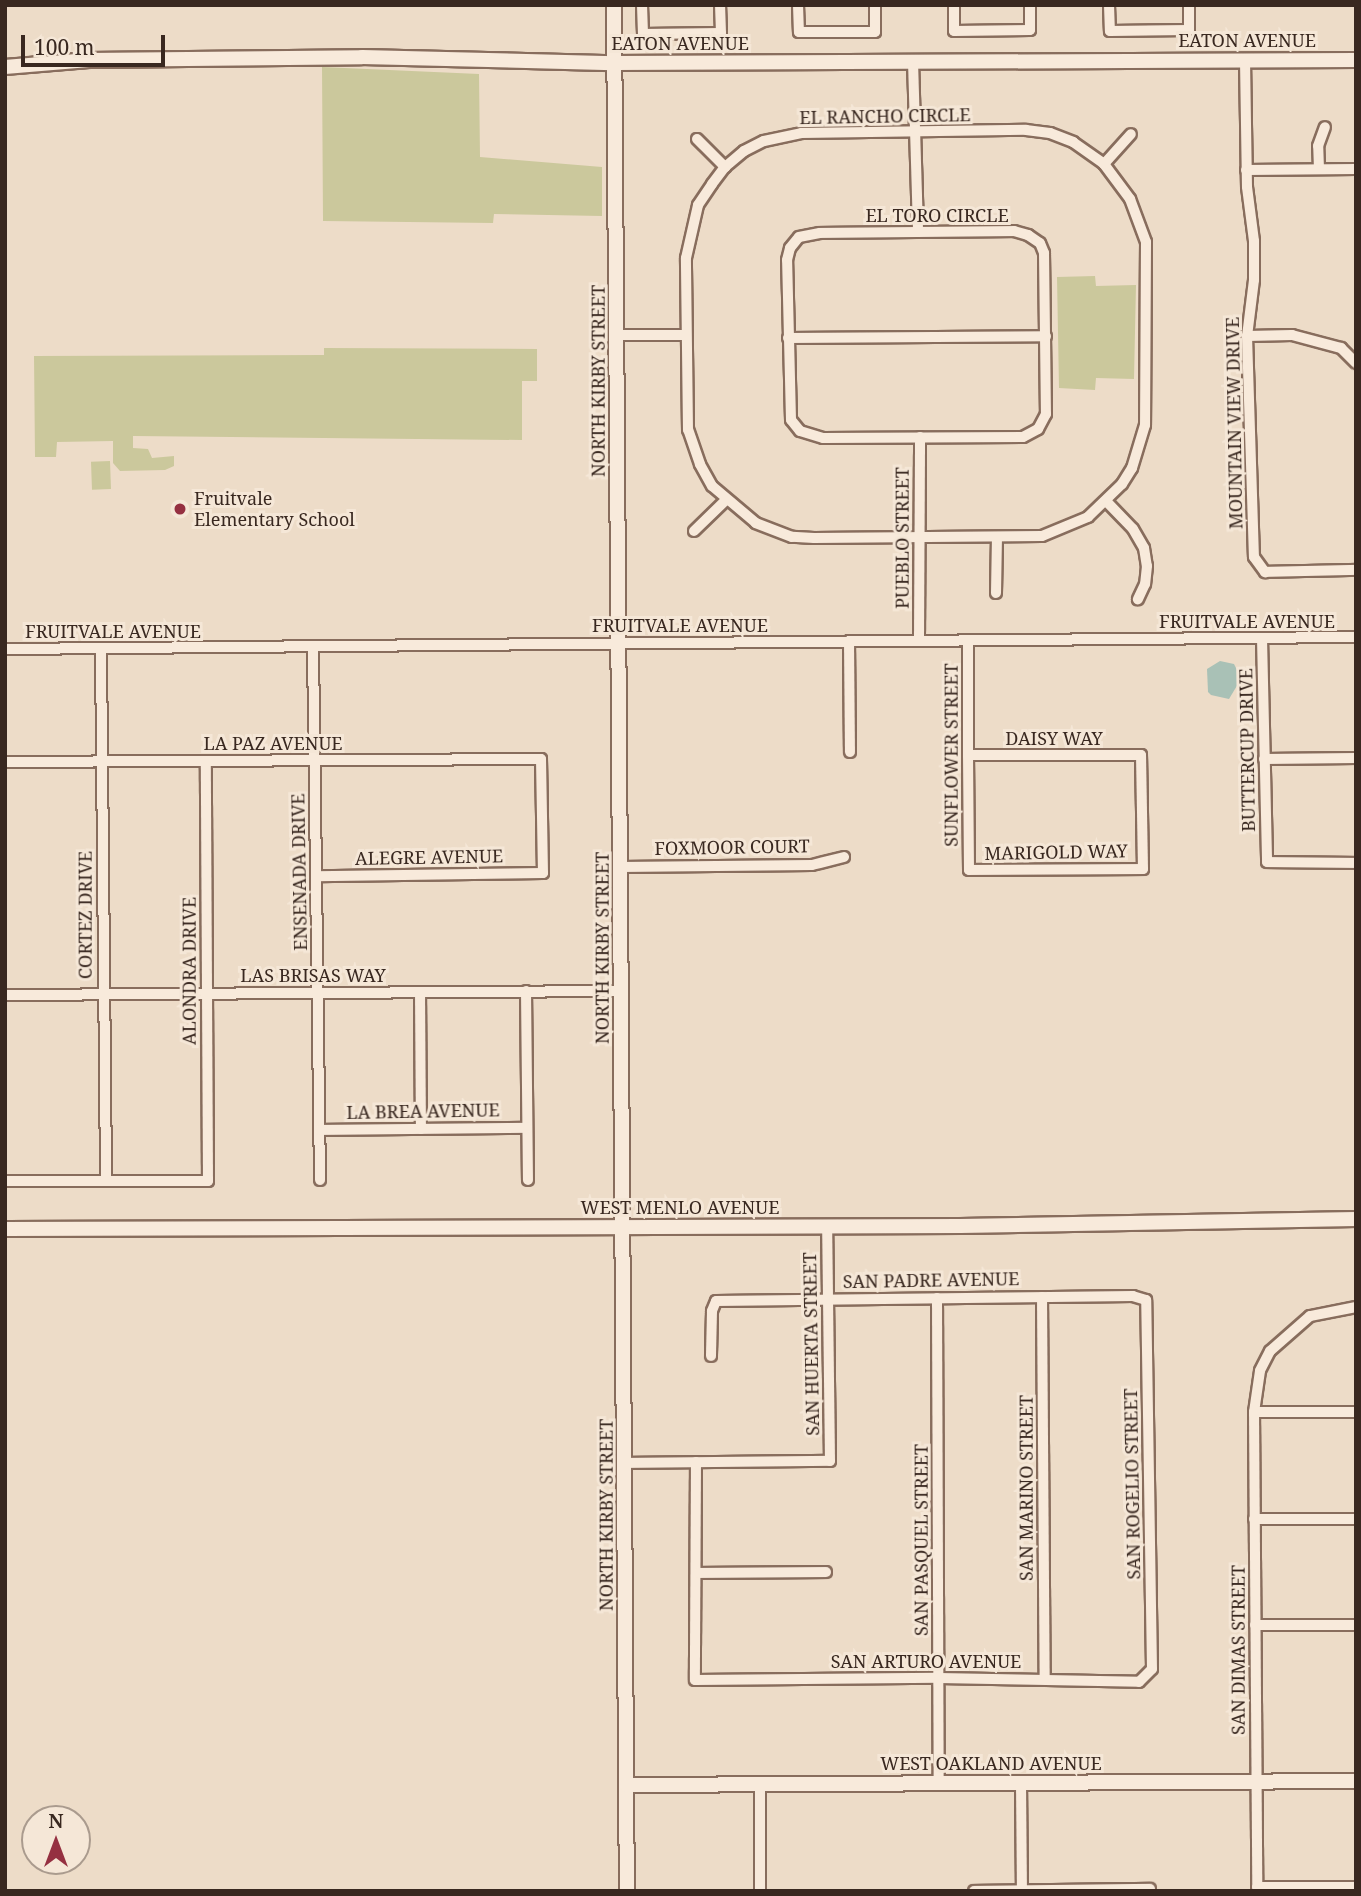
<!DOCTYPE html>
<style>
body{margin:0}
#map{position:relative;width:1361px;height:1896px;overflow:hidden;background:#eddcc8;font-family:"Noto Serif",serif}
div>[style]{position:absolute}
.green>*{inset:0;background:#cbc89c;transform-origin:0 0}
.water>*{inset:0;background:#a9c1b6}
.roads{filter:drop-shadow(2px 0 #886d5d) drop-shadow(-2px 0 #886d5d) drop-shadow(0 2px #886d5d) drop-shadow(0 -2px #886d5d)}
.street>*{height:10px;margin:-5px;padding:0 5px;transform-origin:5px;border-radius:5px;background:#f8eadb}
.secondary>*{height:14px;margin:-7px;padding:0 7px;transform-origin:7px;border-radius:7px;background:#f8eadb}
.dots>*{width:19px;height:19px;translate:-50% -50%;box-sizing:border-box;border:4px solid #f5e7d7;border-radius:50%}
span{translate:-50% -50%;white-space:nowrap;text-align:center;line-height:1.15;-webkit-text-stroke:6px #f5e7d7;paint-order:stroke}
.street-label{font-size:18px;color:#392820}
.poi-label{font-size:18px;color:#392820}
.left{translate:0 -50%;text-align:left}
.frame{position:absolute;inset:0;border:7px solid #392820;pointer-events:none}
.north{position:absolute;left:21px;top:1805px;width:70px;height:70px;box-sizing:border-box;background:#f5e7d7;border:2px solid #aa9b8e;border-radius:50%;rotate:0deg;font-size:19px;font-weight:700;line-height:28px;text-align:center;color:#392820}
.north::after{content:'';display:block;margin:auto;width:24px;height:32px;background:#953041;clip-path:polygon(50% 0,100% 100%,50% 72%,0 100%)}
.scale{position:absolute;left:21px;top:35px;width:144px;height:32px;box-sizing:border-box;border:4px solid #392820;border-top:0;padding-left:9px;font-size:21px;line-height:24px;white-space:nowrap;color:#392820;-webkit-text-stroke:5px #f5e7d7;paint-order:stroke}
</style>
<div id="map">
<div class="green">
<i style="clip-path:polygon(322px 67px,479px 74px,480px 157px,602px 167px,602px 216px,494px 214px,493px 223px,323px 221px)"></i>
<i style="clip-path:polygon(1095px 276px,1096px 286px,1136px 285px,1134px 379px,1096px 378px,1095px 390px,1059px 388px,1057px 277px)"></i>
<i style="clip-path:polygon(324px 348px,537px 349px,537px 381px,522px 381px,522px 440px,133px 436px,133px 448px,148px 449px,152px 458px,174px 456px,174px 466px,165px 470px,120px 471px,113px 463px,113px 441px,57px 442px,56px 457px,35px 457px,34px 356px,324px 355px)"></i>
<i style="left:110px;top:461px;width:28px;height:19px;rotate:88deg"></i>
</div>
<div class="water">
<i style="clip-path:polygon(1220px 661px,1234px 664px,1237px 670px,1238px 684px,1229px 699px,1211px 695px,1208px 692px,1207px 669px)"></i>
</div>
<div class="roads">
<div class="street">
<i style="left:642px;top:5px;width:29px;rotate:88deg"></i>
<i style="left:643px;top:34px;width:78px;rotate:-0.7deg"></i>
<i style="left:721px;top:33px;width:28px;rotate:-92deg"></i>
<i style="left:798px;top:5px;width:27px;rotate:88deg"></i>
<i style="left:799px;top:32px;width:76px"></i>
<i style="left:875px;top:32px;width:27px;rotate:-90deg"></i>
<i style="left:954px;top:5px;width:26px;rotate:90deg"></i>
<i style="left:954px;top:31px;width:76px;rotate:-0.8deg"></i>
<i style="left:1030px;top:30px;width:25px;rotate:-90deg"></i>
<i style="left:1109px;top:5px;width:26px;rotate:88deg"></i>
<i style="left:1110px;top:31px;width:79px;rotate:-0.7deg"></i>
<i style="left:1189px;top:30px;width:25px;rotate:-90deg"></i>
<i style="left:1245px;top:60px;width:127px;rotate:89.1deg"></i>
<i style="left:1247px;top:187px;width:54px;rotate:82.6deg"></i>
<i style="left:1254px;top:241px;width:39px;rotate:90deg"></i>
<i style="left:1254px;top:280px;width:56px;rotate:97.1deg"></i>
<i style="left:1247px;top:336px;width:221px;rotate:88.2deg"></i>
<i style="left:1254px;top:557px;width:19px;rotate:54deg"></i>
<i style="left:1265px;top:572px;width:91px;rotate:-1.3deg"></i>
<i style="left:913px;top:61px;width:171px;rotate:88.3deg"></i>
<i style="left:1026px;top:130px;width:24px;rotate:7deg"></i>
<i style="left:1050px;top:133px;width:25px;rotate:21deg"></i>
<i style="left:1073px;top:142px;width:38px;rotate:35deg"></i>
<i style="left:1104px;top:164px;width:44px;rotate:53.4deg"></i>
<i style="left:1130px;top:199px;width:46px;rotate:69.6deg"></i>
<i style="left:1146px;top:242px;width:183px;rotate:90.3deg"></i>
<i style="left:1145px;top:425px;width:45px;rotate:106.8deg"></i>
<i style="left:1132px;top:468px;width:19px;rotate:122deg"></i>
<i style="left:1122px;top:484px;width:47px;rotate:135.9deg"></i>
<i style="left:1088px;top:517px;width:50px;rotate:157.6deg"></i>
<i style="left:1042px;top:536px;width:228px;rotate:179.5deg"></i>
<i style="left:814px;top:538px;width:22px;rotate:-177deg"></i>
<i style="left:792px;top:537px;width:39px;rotate:-159deg"></i>
<i style="left:756px;top:523px;width:57px;rotate:-139.9deg"></i>
<i style="left:712px;top:486px;width:25px;rotate:-119deg"></i>
<i style="left:700px;top:464px;width:36px;rotate:-109deg"></i>
<i style="left:688px;top:430px;width:172px;rotate:-90.7deg"></i>
<i style="left:686px;top:258px;width:54px;rotate:-77.2deg"></i>
<i style="left:698px;top:205px;width:25px;rotate:-56deg"></i>
<i style="left:712px;top:184px;width:21px;rotate:-53deg"></i>
<i style="left:725px;top:167px;width:25px;rotate:-40deg"></i>
<i style="left:744px;top:151px;width:22px;rotate:-27deg"></i>
<i style="left:764px;top:141px;width:38px;rotate:-12deg"></i>
<i style="left:801px;top:133px;width:225px;rotate:-0.8deg"></i>
<i style="left:697px;top:139px;width:40px;rotate:45deg"></i>
<i style="left:1104px;top:164px;width:40px;rotate:-48deg"></i>
<i style="left:1319px;top:169px;width:23px;rotate:-92deg"></i>
<i style="left:1318px;top:146px;width:20px;rotate:-70deg"></i>
<i style="left:1246px;top:170px;width:110px;rotate:-0.5deg"></i>
<i style="left:1014px;top:231px;width:15px;rotate:16deg"></i>
<i style="left:1028px;top:235px;width:14px;rotate:34deg"></i>
<i style="left:1040px;top:243px;width:11px;rotate:68deg"></i>
<i style="left:1044px;top:253px;width:161px;rotate:89.3deg"></i>
<i style="left:1046px;top:414px;width:17px;rotate:118deg"></i>
<i style="left:1038px;top:429px;width:17px;rotate:152deg"></i>
<i style="left:1023px;top:437px;width:200px;rotate:179.7deg"></i>
<i style="left:823px;top:438px;width:24px;rotate:-163deg"></i>
<i style="left:800px;top:431px;width:14px;rotate:-129deg"></i>
<i style="left:791px;top:420px;width:160px;rotate:-91.4deg"></i>
<i style="left:787px;top:260px;width:12px;rotate:-76deg"></i>
<i style="left:790px;top:248px;width:14px;rotate:-51deg"></i>
<i style="left:799px;top:237px;width:21px;rotate:-11deg"></i>
<i style="left:820px;top:233px;width:194px;rotate:-0.6deg"></i>
<i style="left:617px;top:335px;width:68px"></i>
<i style="left:1247px;top:336px;width:45px;rotate:-1.3deg"></i>
<i style="left:1292px;top:335px;width:51px;rotate:14.9deg"></i>
<i style="left:1341px;top:348px;width:21px;rotate:45deg"></i>
<i style="left:788px;top:338px;width:258px;rotate:-0.4deg"></i>
<i style="left:1107px;top:502px;width:37px;rotate:46deg"></i>
<i style="left:1133px;top:529px;width:22px;rotate:60deg"></i>
<i style="left:1144px;top:548px;width:18px;rotate:81deg"></i>
<i style="left:1147px;top:566px;width:18px;rotate:96deg"></i>
<i style="left:1145px;top:584px;width:17px;rotate:115deg"></i>
<i style="left:694px;top:531px;width:45px;rotate:-44.1deg"></i>
<i style="left:996px;top:593px;width:56px;rotate:-89deg"></i>
<i style="left:1262px;top:638px;width:224px;rotate:88.7deg"></i>
<i style="left:1267px;top:862px;width:89px;rotate:0.6deg"></i>
<i style="left:919px;top:640px;width:203px;rotate:-89.7deg"></i>
<i style="left:968px;top:640px;width:115px;rotate:90deg"></i>
<i style="left:968px;top:755px;width:115px;rotate:89.5deg"></i>
<i style="left:969px;top:870px;width:174px;rotate:-0.3deg"></i>
<i style="left:1143px;top:869px;width:114px;rotate:-91deg"></i>
<i style="left:1141px;top:755px;width:173px;rotate:180deg"></i>
<i style="left:849px;top:641px;width:111px;rotate:89.5deg"></i>
<i style="left:313px;top:646px;width:534px;rotate:89.25deg"></i>
<i style="left:101px;top:648px;width:533px;rotate:89.46deg"></i>
<i style="left:5px;top:649px;width:1351px;rotate:-0.51deg"></i>
<i style="left:1264px;top:759px;width:92px;rotate:-0.6deg"></i>
<i style="left:5px;top:762px;width:536px;rotate:-0.32deg"></i>
<i style="left:541px;top:759px;width:114px;rotate:89deg"></i>
<i style="left:543px;top:873px;width:227px;rotate:179.2deg"></i>
<i style="left:621px;top:867px;width:191px;rotate:-0.6deg"></i>
<i style="left:812px;top:865px;width:33px;rotate:-14deg"></i>
<i style="left:526px;top:991px;width:189px;rotate:89.4deg"></i>
<i style="left:420px;top:992px;width:137px;rotate:89.6deg"></i>
<i style="left:5px;top:995px;width:616px;rotate:-0.37deg"></i>
<i style="left:320px;top:1130px;width:207px;rotate:-0.6deg"></i>
<i style="left:5px;top:1181px;width:203px"></i>
<i style="left:208px;top:1181px;width:420px;rotate:-90.3deg"></i>
<i style="left:1042px;top:1297px;width:382px;rotate:89.6deg"></i>
<i style="left:937px;top:1298px;width:485px;rotate:89.8deg"></i>
<i style="left:1356px;top:1307px;width:47px;rotate:168.9deg"></i>
<i style="left:1310px;top:1316px;width:53px;rotate:138.8deg"></i>
<i style="left:1270px;top:1351px;width:22px;rotate:117deg"></i>
<i style="left:1260px;top:1371px;width:41px;rotate:98.3deg"></i>
<i style="left:1254px;top:1412px;width:475px;rotate:89.6deg"></i>
<i style="left:1257px;top:1887px;width:99px"></i>
<i style="left:1254px;top:1412px;width:102px"></i>
<i style="left:696px;top:1462px;width:218px;rotate:90.3deg"></i>
<i style="left:695px;top:1680px;width:244px;rotate:-0.5deg"></i>
<i style="left:939px;top:1678px;width:200px;rotate:1.1deg"></i>
<i style="left:1139px;top:1682px;width:18px;rotate:-45deg"></i>
<i style="left:1152px;top:1669px;width:369px;rotate:-90.9deg"></i>
<i style="left:1146px;top:1300px;width:14px;rotate:-163deg"></i>
<i style="left:1133px;top:1296px;width:417px;rotate:179.3deg"></i>
<i style="left:716px;top:1301px;width:11px;rotate:112deg"></i>
<i style="left:712px;top:1311px;width:45px;rotate:91.3deg"></i>
<i style="left:624px;top:1463px;width:206px;rotate:-0.6deg"></i>
<i style="left:830px;top:1461px;width:235px;rotate:-90.7deg"></i>
<i style="left:1254px;top:1519px;width:102px"></i>
<i style="left:697px;top:1573px;width:129px;rotate:-0.4deg"></i>
<i style="left:1255px;top:1625px;width:101px"></i>
<i style="left:1021px;top:1782px;width:108px;rotate:89.5deg"></i>
<i style="left:760px;top:1784px;width:107px;rotate:90deg"></i>
<i style="left:974px;top:1891px;width:176px;rotate:-0.7deg"></i>
</div>
<div class="secondary">
<i style="left:614px;top:5px;width:1886px;rotate:89.61deg"></i>
<i style="left:5px;top:67px;width:84px;rotate:-4.8deg"></i>
<i style="left:89px;top:60px;width:273px;rotate:-0.6deg"></i>
<i style="left:362px;top:57px;width:252px;rotate:1.4deg"></i>
<i style="left:614px;top:63px;width:742px;rotate:-0.23deg"></i>
<i style="left:5px;top:1229px;width:955px;rotate:-0.18deg"></i>
<i style="left:960px;top:1226px;width:396px;rotate:-1deg"></i>
<i style="left:627px;top:1785px;width:729px;rotate:-0.31deg"></i>
</div>
</div>
<div class="dots">
<i style="left:180px;top:509px;background:#953041"></i>
</div>
<div class="street-label">
<span style="left:1247px;top:40px">EATON AVENUE</span>
<span style="left:680px;top:43px">EATON AVENUE</span>
<span style="left:885px;top:116px;rotate:-1deg">EL RANCHO CIRCLE</span>
<span style="left:937px;top:215px">EL TORO CIRCLE</span>
<span style="left:598px;top:381px;rotate:-90deg">NORTH KIRBY STREET</span>
<span style="left:1234px;top:423px;rotate:-91deg">MOUNTAIN VIEW DRIVE</span>
<span style="left:902px;top:538px;rotate:-90deg">PUEBLO STREET</span>
<span style="left:1247px;top:621px">FRUITVALE AVENUE</span>
<span style="left:680px;top:625px">FRUITVALE AVENUE</span>
<span style="left:113px;top:631px">FRUITVALE AVENUE</span>
<span style="left:1054px;top:738px">DAISY WAY</span>
<span style="left:273px;top:743px">LA PAZ AVENUE</span>
<span style="left:1247px;top:750px;rotate:-91deg">BUTTERCUP DRIVE</span>
<span style="left:951px;top:755px;rotate:-90deg">SUNFLOWER STREET</span>
<span style="left:732px;top:847px;rotate:-1deg">FOXMOOR COURT</span>
<span style="left:1056px;top:852px;rotate:-1deg">MARIGOLD WAY</span>
<span style="left:429px;top:857px;rotate:-1deg">ALEGRE AVENUE</span>
<span style="left:299px;top:872px;rotate:-91deg">ENSENADA DRIVE</span>
<span style="left:85px;top:915px;rotate:-90deg">CORTEZ DRIVE</span>
<span style="left:602px;top:948px;rotate:-90deg">NORTH KIRBY STREET</span>
<span style="left:189px;top:971px;rotate:-90deg">ALONDRA DRIVE</span>
<span style="left:313px;top:975px">LAS BRISAS WAY</span>
<span style="left:423px;top:1111px;rotate:-1deg">LA BREA AVENUE</span>
<span style="left:680px;top:1207px">WEST MENLO AVENUE</span>
<span style="left:931px;top:1280px;rotate:-1deg">SAN PADRE AVENUE</span>
<span style="left:811px;top:1344px;rotate:-91deg">SAN HUERTA STREET</span>
<span style="left:1132px;top:1484px;rotate:-91deg">SAN ROGELIO STREET</span>
<span style="left:1026px;top:1488px;rotate:-90deg">SAN MARINO STREET</span>
<span style="left:606px;top:1515px;rotate:-90deg">NORTH KIRBY STREET</span>
<span style="left:921px;top:1540px;rotate:-90deg">SAN PASQUEL STREET</span>
<span style="left:1238px;top:1650px;rotate:-90deg">SAN DIMAS STREET</span>
<span style="left:926px;top:1661px">SAN ARTURO AVENUE</span>
<span style="left:991px;top:1763px">WEST OAKLAND AVENUE</span>
</div>
<div class="poi-label">
<span class="left" style="left:194px;top:509px">Fruitvale<br>Elementary School</span>
</div>
<div class="frame"></div>
<div class="north">N</div>
<div class="scale">100 m</div>
</div>
